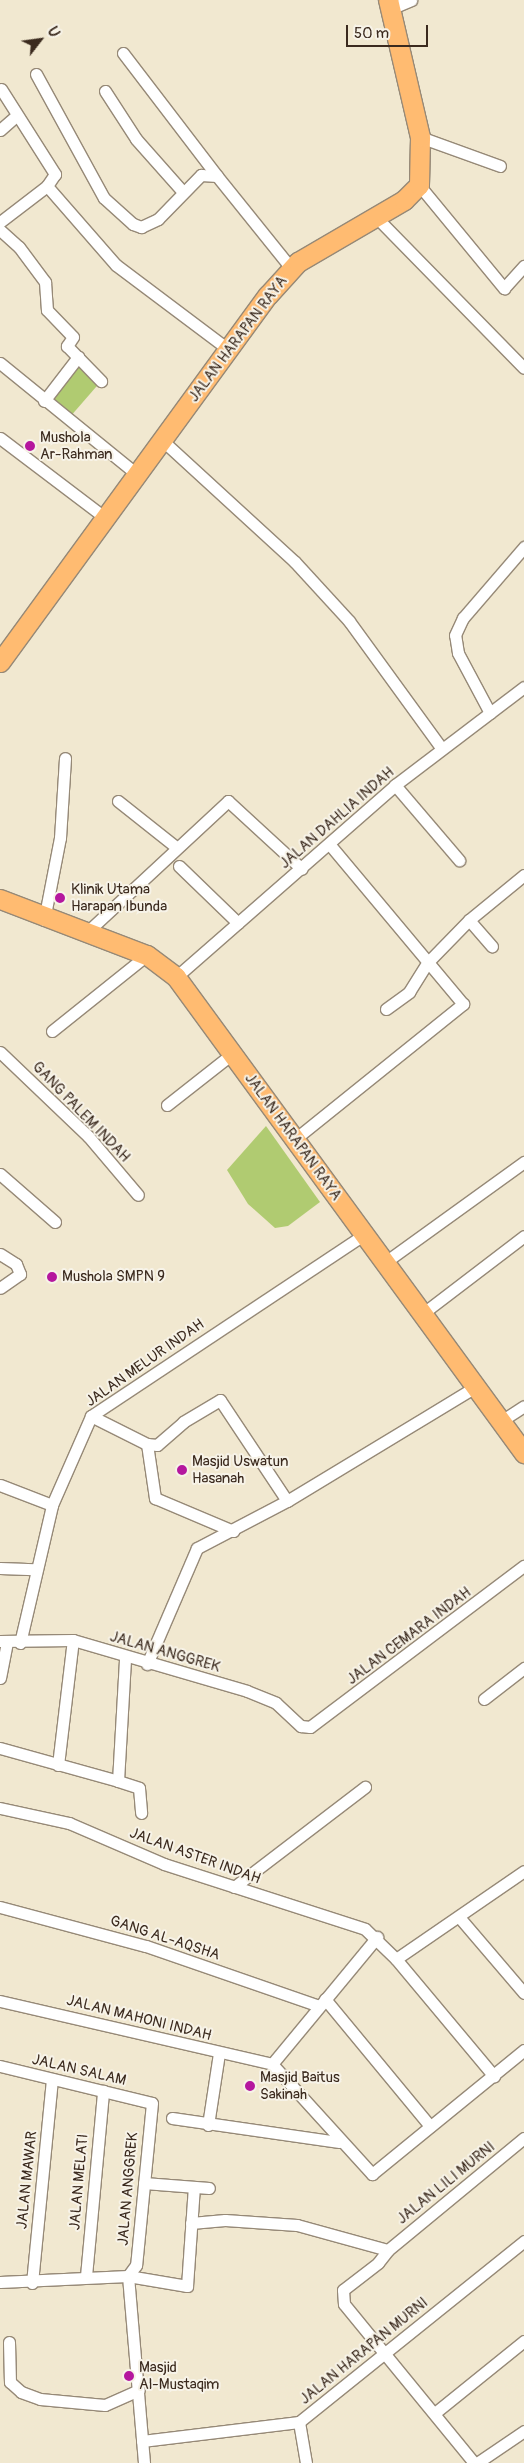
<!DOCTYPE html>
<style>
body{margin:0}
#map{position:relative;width:524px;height:2463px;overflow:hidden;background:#f1e8d0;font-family:Pangolin,sans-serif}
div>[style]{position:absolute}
.green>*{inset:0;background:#b0cb71;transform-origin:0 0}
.roads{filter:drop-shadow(1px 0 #968977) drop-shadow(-1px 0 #968977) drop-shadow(0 1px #968977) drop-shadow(0 -1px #968977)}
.minor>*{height:11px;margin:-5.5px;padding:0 5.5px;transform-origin:5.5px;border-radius:5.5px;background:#fff}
.primary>*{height:19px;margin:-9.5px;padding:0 9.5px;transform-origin:9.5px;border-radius:9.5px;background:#ffbb71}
.dots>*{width:14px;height:14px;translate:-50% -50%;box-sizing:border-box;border:2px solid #f7f3e8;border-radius:50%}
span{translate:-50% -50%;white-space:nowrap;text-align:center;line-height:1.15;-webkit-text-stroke:4px #f7f3e8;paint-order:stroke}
.street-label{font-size:15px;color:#3b2a1e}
.poi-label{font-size:15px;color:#3b2a1e}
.left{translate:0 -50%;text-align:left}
.north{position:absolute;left:15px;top:15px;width:50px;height:50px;-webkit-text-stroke:4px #f7f3e8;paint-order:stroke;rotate:60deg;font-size:14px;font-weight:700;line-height:20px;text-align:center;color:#3b2a1e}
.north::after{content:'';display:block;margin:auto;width:18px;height:22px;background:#3b2a1e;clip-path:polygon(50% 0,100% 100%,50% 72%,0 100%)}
.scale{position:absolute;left:346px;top:25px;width:82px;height:22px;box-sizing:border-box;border:2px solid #3b2a1e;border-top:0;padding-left:6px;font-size:15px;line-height:18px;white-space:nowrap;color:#3b2a1e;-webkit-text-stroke:4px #f7f3e8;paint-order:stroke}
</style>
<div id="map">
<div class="green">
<i style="left:79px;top:364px;width:28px;height:48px;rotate:41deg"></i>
<i style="clip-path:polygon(266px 1126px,320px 1202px,288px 1226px,275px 1228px,248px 1204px,227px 1170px)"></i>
</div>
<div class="roads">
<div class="minor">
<i style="left:390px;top:9px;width:23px;rotate:-23deg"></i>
<i style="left:123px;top:53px;width:155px;rotate:52.6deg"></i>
<i style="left:36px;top:74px;width:141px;rotate:61.3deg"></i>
<i style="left:104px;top:198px;width:39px;rotate:42deg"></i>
<i style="left:133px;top:224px;width:9px;rotate:21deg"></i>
<i style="left:141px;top:227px;width:19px;rotate:-25deg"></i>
<i style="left:158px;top:219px;width:62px;rotate:-45.7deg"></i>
<i style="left:201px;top:175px;width:16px;rotate:4deg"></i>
<i style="left:217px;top:176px;width:118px;rotate:51.2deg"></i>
<i style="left:1px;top:89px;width:101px;rotate:57.6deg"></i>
<i style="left:55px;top:174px;width:14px;rotate:124deg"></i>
<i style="left:105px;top:91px;width:57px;rotate:57.1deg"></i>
<i style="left:136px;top:139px;width:71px;rotate:48.4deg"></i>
<i style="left:0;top:130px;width:21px;rotate:-41deg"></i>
<i style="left:420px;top:137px;width:85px;rotate:19.9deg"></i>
<i style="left:419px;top:185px;width:134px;rotate:50.5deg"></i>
<i style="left:504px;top:288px;width:30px;rotate:-48deg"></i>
<i style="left:376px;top:217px;width:211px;rotate:45.6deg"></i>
<i style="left:0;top:222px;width:59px;rotate:-37.5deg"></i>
<i style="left:47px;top:186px;width:105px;rotate:48.9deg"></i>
<i style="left:116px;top:265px;width:140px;rotate:36.9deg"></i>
<i style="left:0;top:230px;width:25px;rotate:42deg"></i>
<i style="left:19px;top:247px;width:44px;rotate:53.4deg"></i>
<i style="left:45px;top:282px;width:28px;rotate:86deg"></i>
<i style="left:47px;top:310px;width:37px;rotate:46deg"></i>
<i style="left:73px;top:337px;width:11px;rotate:124deg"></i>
<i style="left:67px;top:346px;width:49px;rotate:45.8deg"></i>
<i style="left:0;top:363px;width:178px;rotate:39.1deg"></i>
<i style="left:44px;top:401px;width:56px;rotate:-52.3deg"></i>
<i style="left:0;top:438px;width:131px;rotate:37.2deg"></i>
<i style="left:163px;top:441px;width:179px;rotate:42.5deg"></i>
<i style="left:295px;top:562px;width:80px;rotate:47.5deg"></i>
<i style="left:349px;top:621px;width:158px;rotate:54deg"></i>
<i style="left:490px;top:713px;width:68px;rotate:-118.1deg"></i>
<i style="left:458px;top:653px;width:18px;rotate:-99deg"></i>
<i style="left:455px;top:635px;width:19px;rotate:-65deg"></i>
<i style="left:463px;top:618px;width:94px;rotate:-49.3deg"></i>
<i style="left:395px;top:785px;width:99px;rotate:49.5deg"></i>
<i style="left:118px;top:801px;width:74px;rotate:38.4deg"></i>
<i style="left:179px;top:866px;width:82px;rotate:44deg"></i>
<i style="left:44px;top:920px;width:84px;rotate:-79deg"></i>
<i style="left:60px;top:838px;width:80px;rotate:-86.4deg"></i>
<i style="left:469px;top:920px;width:35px;rotate:49deg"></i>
<i style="left:86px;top:933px;width:194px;rotate:-42.9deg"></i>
<i style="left:228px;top:801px;width:100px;rotate:42.6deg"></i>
<i style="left:176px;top:977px;width:291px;rotate:-41.2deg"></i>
<i style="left:395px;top:785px;width:162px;rotate:-37.2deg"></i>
<i style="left:386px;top:1009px;width:29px;rotate:-36deg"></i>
<i style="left:409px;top:992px;width:36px;rotate:-58deg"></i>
<i style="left:428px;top:962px;width:59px;rotate:-45.7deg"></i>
<i style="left:469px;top:920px;width:71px;rotate:-39.3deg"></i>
<i style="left:52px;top:1031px;width:122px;rotate:-38.7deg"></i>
<i style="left:0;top:1052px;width:122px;rotate:43.7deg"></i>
<i style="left:88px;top:1136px;width:77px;rotate:49.7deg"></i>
<i style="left:167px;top:1105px;width:84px;rotate:-38.2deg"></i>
<i style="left:295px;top:1139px;width:216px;rotate:-38.8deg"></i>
<i style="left:463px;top:1004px;width:207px;rotate:-129.9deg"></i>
<i style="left:0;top:1174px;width:73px;rotate:41.1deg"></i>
<i style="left:0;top:1254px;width:19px;rotate:32deg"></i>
<i style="left:16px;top:1264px;width:11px;rotate:68deg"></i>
<i style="left:20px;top:1274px;width:24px;rotate:145deg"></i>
<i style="left:384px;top:1263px;width:173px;rotate:-35.8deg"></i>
<i style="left:422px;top:1314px;width:128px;rotate:-37.4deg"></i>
<i style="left:91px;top:1416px;width:63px;rotate:26.6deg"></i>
<i style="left:147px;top:1444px;width:55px;rotate:81.6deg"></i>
<i style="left:155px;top:1498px;width:85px;rotate:22.9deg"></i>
<i style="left:501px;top:1421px;width:27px;rotate:-33deg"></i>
<i style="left:147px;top:1444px;width:10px;rotate:6deg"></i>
<i style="left:157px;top:1445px;width:35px;rotate:-41deg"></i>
<i style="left:183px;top:1422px;width:43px;rotate:-30.7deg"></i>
<i style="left:220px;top:1400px;width:121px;rotate:56.4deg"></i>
<i style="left:0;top:1485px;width:56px;rotate:21deg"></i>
<i style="left:0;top:1568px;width:34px;rotate:2deg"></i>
<i style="left:0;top:1641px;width:73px;rotate:-0.8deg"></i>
<i style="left:73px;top:1640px;width:181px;rotate:16.3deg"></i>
<i style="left:247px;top:1691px;width:31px;rotate:22deg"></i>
<i style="left:276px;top:1703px;width:34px;rotate:43deg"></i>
<i style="left:301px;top:1726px;width:9px;rotate:6deg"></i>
<i style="left:310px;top:1727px;width:268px;rotate:-37deg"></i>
<i style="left:20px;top:1643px;width:142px;rotate:-76.9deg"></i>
<i style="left:52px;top:1505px;width:97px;rotate:-66.3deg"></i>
<i style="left:91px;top:1416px;width:327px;rotate:-33.6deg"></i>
<i style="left:147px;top:1664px;width:126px;rotate:-66.7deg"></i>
<i style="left:197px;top:1548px;width:102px;rotate:-27.6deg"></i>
<i style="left:287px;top:1501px;width:220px;rotate:-31.2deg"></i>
<i style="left:0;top:1678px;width:37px;rotate:-79deg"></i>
<i style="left:484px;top:1699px;width:51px;rotate:-37.8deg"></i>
<i style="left:0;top:1748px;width:123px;rotate:15.6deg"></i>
<i style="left:118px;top:1781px;width:123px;rotate:-86.7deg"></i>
<i style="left:58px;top:1765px;width:126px;rotate:-83.2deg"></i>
<i style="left:118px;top:1781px;width:22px;rotate:18deg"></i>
<i style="left:139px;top:1788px;width:25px;rotate:85deg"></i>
<i style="left:0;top:1808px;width:71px;rotate:12.3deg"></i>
<i style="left:69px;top:1823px;width:103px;rotate:23.3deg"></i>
<i style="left:164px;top:1864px;width:211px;rotate:17.9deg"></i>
<i style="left:365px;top:1929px;width:43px;rotate:44.1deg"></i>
<i style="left:396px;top:1959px;width:153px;rotate:50.1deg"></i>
<i style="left:234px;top:1887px;width:165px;rotate:-37.4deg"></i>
<i style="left:0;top:1907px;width:151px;rotate:15deg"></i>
<i style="left:146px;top:1946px;width:183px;rotate:19.1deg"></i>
<i style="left:459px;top:1917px;width:100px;rotate:49.5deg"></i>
<i style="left:396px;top:1959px;width:155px;rotate:-34.5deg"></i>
<i style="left:325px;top:1999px;width:165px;rotate:50.4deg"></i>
<i style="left:0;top:2001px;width:279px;rotate:13deg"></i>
<i style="left:272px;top:2064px;width:149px;rotate:47.7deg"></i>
<i style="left:372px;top:2174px;width:196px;rotate:-39.2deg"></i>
<i style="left:272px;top:2064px;width:165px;rotate:-50.4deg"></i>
<i style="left:0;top:2066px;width:156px;rotate:13.7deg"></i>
<i style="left:152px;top:2103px;width:163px;rotate:95.6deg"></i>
<i style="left:136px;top:2265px;width:14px;rotate:126deg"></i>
<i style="left:172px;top:2118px;width:169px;rotate:8.2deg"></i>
<i style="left:208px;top:2125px;width:73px;rotate:-81.3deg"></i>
<i style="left:144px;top:2183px;width:65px;rotate:4.4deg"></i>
<i style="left:191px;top:2223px;width:34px;rotate:-5deg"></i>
<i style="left:225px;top:2220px;width:72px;rotate:4deg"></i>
<i style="left:297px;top:2225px;width:94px;rotate:15.4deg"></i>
<i style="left:388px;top:2250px;width:176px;rotate:-39.5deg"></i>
<i style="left:388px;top:2250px;width:16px;rotate:128deg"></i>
<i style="left:378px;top:2263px;width:44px;rotate:142.4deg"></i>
<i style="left:343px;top:2290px;width:14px;rotate:86deg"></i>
<i style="left:344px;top:2304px;width:205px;rotate:50.7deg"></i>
<i style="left:86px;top:2276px;width:186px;rotate:-84.7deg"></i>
<i style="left:128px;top:2276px;width:188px;rotate:85.1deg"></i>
<i style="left:0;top:2282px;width:128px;rotate:-2.7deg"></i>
<i style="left:128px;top:2276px;width:60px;rotate:9.6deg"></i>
<i style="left:187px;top:2286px;width:99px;rotate:-86deg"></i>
<i style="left:32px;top:2283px;width:205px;rotate:-84.4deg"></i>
<i style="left:9px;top:2342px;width:40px;rotate:88.6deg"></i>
<i style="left:10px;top:2382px;width:15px;rotate:42deg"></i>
<i style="left:21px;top:2392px;width:20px;rotate:20deg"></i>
<i style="left:40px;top:2399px;width:65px;rotate:5.3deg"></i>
<i style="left:105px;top:2405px;width:37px;rotate:-24deg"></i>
<i style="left:436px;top:2412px;width:113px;rotate:-38.9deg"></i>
<i style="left:299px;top:2422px;width:42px;rotate:80.3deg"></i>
<i style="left:142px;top:2441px;width:158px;rotate:-6.9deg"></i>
<i style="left:299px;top:2422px;width:289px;rotate:-38.8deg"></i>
<i style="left:477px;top:2463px;width:57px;rotate:-34.2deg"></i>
</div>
<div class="primary">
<i style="left:0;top:662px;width:454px;rotate:-53.9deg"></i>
<i style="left:268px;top:295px;width:45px;rotate:-47.7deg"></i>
<i style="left:298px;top:262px;width:123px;rotate:-30.3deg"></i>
<i style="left:404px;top:200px;width:21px;rotate:-45deg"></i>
<i style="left:419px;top:185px;width:48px;rotate:-88.8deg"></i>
<i style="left:420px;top:137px;width:141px;rotate:-103.1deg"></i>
<i style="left:0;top:899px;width:157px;rotate:20.9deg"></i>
<i style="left:147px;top:955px;width:36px;rotate:37deg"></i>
<i style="left:176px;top:977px;width:590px;rotate:53.83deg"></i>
</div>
</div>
<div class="dots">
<i style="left:30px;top:446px;background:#b5179e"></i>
<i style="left:60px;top:898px;background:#b5179e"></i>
<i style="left:52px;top:1277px;background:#b5179e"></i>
<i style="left:182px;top:1470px;background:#b5179e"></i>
<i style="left:250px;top:2086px;background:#b5179e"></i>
<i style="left:129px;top:2376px;background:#b5179e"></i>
</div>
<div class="street-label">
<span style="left:238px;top:339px;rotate:-53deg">JALAN HARAPAN RAYA</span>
<span style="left:337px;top:818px;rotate:-41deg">JALAN DAHLIA INDAH</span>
<span style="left:81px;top:1112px;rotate:46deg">GANG PALEM INDAH</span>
<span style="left:293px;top:1137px;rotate:54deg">JALAN HARAPAN RAYA</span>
<span style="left:145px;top:1363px;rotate:-35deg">JALAN MELUR INDAH</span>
<span style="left:409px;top:1636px;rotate:-37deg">JALAN CEMARA INDAH</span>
<span style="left:165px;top:1652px;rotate:16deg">JALAN ANGGREK</span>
<span style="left:195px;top:1856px;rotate:20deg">JALAN ASTER INDAH</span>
<span style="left:165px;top:1938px;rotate:18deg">GANG AL-AQSHA</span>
<span style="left:139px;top:2018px;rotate:14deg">JALAN MAHONI INDAH</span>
<span style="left:79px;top:2070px;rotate:13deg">JALAN SALAM</span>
<span style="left:27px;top:2180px;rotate:-84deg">JALAN MAWAR</span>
<span style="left:79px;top:2182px;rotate:-85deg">JALAN MELATI</span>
<span style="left:446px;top:2183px;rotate:-39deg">JALAN LILI MURNI</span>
<span style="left:128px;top:2189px;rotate:-85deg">JALAN ANGGREK</span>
<span style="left:364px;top:2351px;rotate:-39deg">JALAN HARAPAN MURNI</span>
</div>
<div class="poi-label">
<span class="left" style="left:40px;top:446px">Mushola<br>Ar-Rahman</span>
<span class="left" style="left:71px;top:898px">Klinik Utama<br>Harapan Ibunda</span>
<span class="left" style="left:62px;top:1277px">Mushola SMPN 9</span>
<span class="left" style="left:192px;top:1470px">Masjid Uswatun<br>Hasanah</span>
<span class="left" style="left:260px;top:2086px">Masjid Baitus<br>Sakinah</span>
<span class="left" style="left:139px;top:2376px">Masjid<br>Al-Mustaqim</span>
</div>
<div class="north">U</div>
<div class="scale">50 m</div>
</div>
